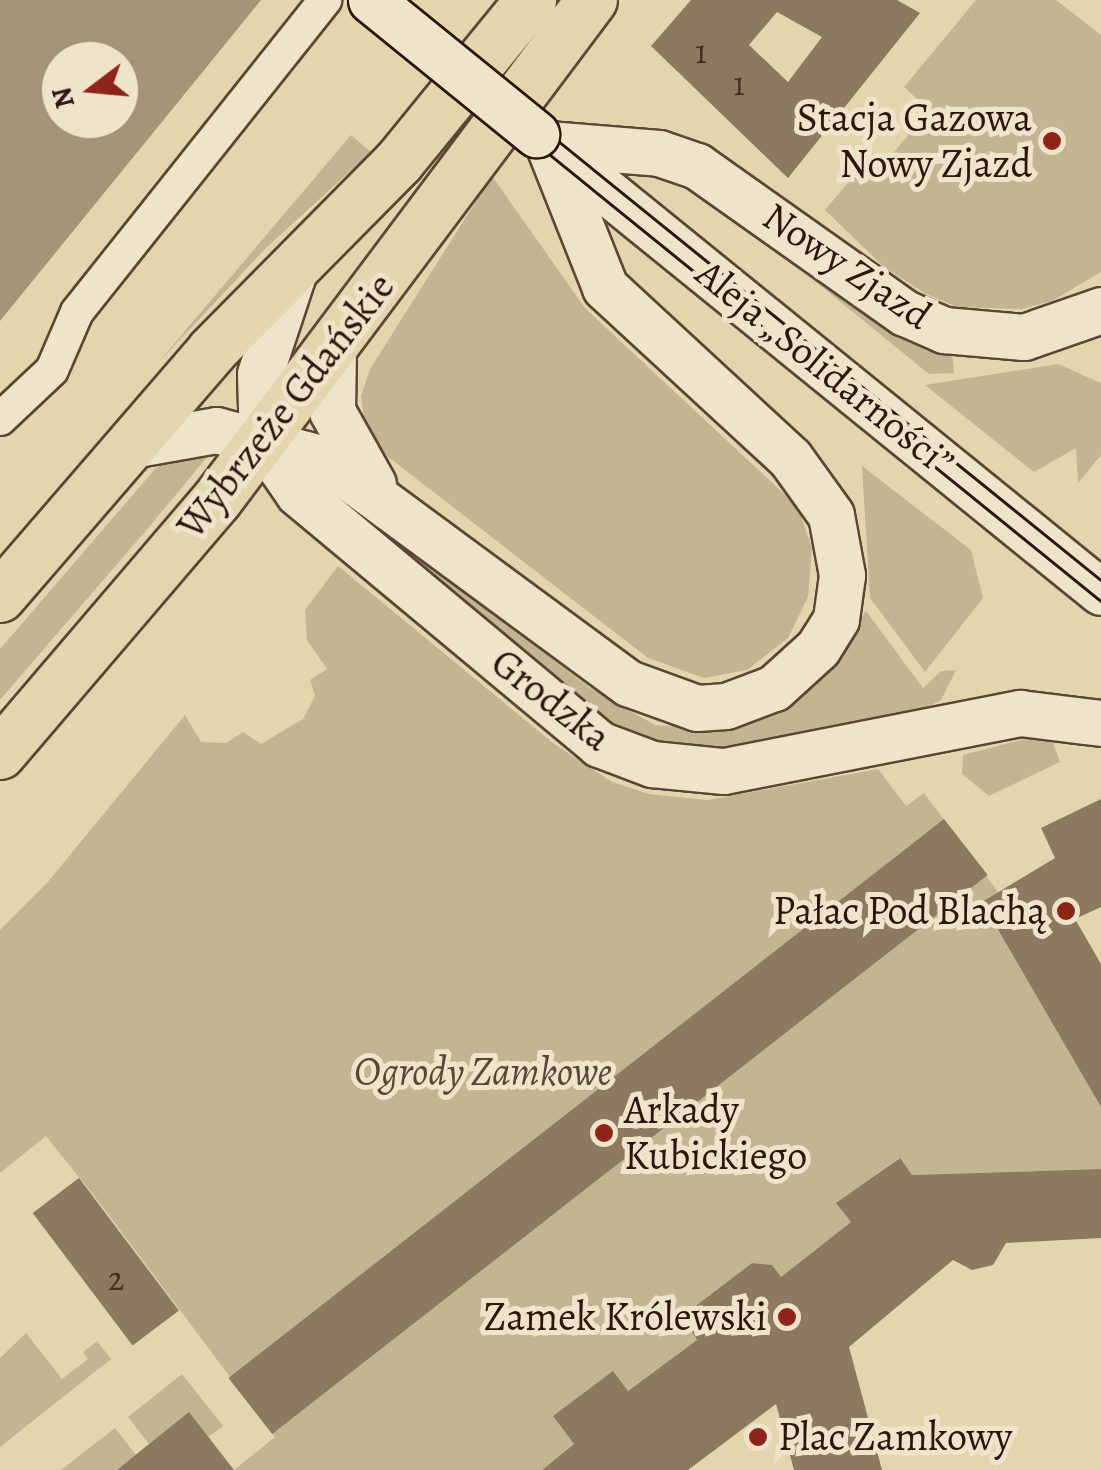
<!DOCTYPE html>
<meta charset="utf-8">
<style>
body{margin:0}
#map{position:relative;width:1101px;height:1470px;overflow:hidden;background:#e3d6ad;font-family:Alegreya,serif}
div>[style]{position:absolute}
.green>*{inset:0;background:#c4b592}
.water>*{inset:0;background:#a59477}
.building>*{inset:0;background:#8c7960;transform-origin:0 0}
.roads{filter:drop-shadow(2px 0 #5b4535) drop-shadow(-2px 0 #5b4535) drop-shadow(0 2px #5b4535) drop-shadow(0 -2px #5b4535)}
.street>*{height:32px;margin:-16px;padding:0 16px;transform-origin:16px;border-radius:16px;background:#ede4ca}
.secondary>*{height:45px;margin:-22.5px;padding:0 22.5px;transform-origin:22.5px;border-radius:22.5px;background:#ede4ca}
.primary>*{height:50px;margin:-25px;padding:0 25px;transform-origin:25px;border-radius:25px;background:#e3d6ad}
.tram>*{height:2.5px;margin:-1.25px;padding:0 1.25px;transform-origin:1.25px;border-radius:1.25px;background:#2e150d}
.bridges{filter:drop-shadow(2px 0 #2e150d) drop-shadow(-2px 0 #2e150d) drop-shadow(0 2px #2e150d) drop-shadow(0 -2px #2e150d)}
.secondary-bridge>*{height:45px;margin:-22.5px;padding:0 22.5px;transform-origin:22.5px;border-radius:22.5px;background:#ede4ca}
.dots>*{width:28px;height:28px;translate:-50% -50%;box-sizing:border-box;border:5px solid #ede4ca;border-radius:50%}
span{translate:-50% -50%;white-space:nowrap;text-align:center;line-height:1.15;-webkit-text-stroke:10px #ede4ca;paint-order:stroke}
.number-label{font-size:35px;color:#462e22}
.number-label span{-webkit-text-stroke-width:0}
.poi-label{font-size:40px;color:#2e150d}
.right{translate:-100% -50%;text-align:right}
.left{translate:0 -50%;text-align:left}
.street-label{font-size:40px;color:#2e150d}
.park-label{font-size:40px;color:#5b4535;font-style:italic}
.north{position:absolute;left:40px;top:40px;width:100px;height:100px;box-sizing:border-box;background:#ede4ca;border:2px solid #a1917e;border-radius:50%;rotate:254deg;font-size:28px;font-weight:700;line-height:40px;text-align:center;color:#2e150d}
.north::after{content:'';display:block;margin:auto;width:35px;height:45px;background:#8f2418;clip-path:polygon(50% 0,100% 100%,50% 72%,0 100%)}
</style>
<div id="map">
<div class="green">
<i style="clip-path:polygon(976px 0,1056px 0,1101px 35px,1101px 272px,1052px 301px,1022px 309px,957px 307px,924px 293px,883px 266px,825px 210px,873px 153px,885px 163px,929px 110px,904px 87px)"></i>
<i style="clip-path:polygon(351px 135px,371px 152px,266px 248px,157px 364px)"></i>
<i style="clip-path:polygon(492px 176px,585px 308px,798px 507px,812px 548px,808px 597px,788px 638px,747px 670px,704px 678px,648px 658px,387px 456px,365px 426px,361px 396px,370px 369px)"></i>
<i style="clip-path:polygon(741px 221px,952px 353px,954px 373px,929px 374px)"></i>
<i style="clip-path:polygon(1058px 364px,1101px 383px,1101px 455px,1078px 483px,1076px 448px,1034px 472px,925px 385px)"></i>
<i style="clip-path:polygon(217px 445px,149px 527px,0 700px,0 649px,155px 469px,171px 457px)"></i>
<i style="clip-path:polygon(862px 466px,971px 550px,983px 598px,925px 672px,870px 598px)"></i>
<i style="clip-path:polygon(327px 486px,590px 688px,655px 725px,699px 728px,818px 676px,866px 611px,923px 688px,941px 671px,956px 670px,941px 700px,915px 714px,719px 755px,627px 739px)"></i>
<i style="clip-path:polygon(338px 566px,553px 743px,612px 782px,649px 794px,708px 800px,878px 769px,906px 806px,924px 793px,998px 892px,983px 902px,1101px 1107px,1101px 1169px,912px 1175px,899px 1158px,837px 1203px,851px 1222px,781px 1277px,771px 1265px,752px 1263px,693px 1308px,689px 1327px,697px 1340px,628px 1391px,613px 1372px,554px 1417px,574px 1444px,542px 1470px,234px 1470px,275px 1437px,102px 1206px,46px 1136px,0 1173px,0 930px,47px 883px,185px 715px,201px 742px,226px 743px,243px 732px,261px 744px,303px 719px,315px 696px,310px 680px,327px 669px,307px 640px,305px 610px)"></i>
<i style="clip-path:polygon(1033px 737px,1051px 738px,1060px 762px,989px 796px,962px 774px,963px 755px)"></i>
<i style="clip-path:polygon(26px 1333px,62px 1379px,88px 1359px,83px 1352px,97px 1341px,111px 1359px,0 1447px,0 1358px)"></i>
<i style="clip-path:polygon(182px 1374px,223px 1426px,208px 1437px,189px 1413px,149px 1444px,128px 1417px)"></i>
<i style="clip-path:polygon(115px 1428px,136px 1455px,117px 1470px,61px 1470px)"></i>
</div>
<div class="water">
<i style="clip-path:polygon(evenodd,0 0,261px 0,0 321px,0 0,120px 60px,120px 120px,60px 120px,60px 60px,120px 60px)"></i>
</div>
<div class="building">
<i style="clip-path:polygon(evenodd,691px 0,897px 0,920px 13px,788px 178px,651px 46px,691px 0,777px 12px,822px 37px,788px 82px,749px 45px,777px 12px)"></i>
<i style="clip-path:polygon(1101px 799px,1101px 907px,1075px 919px,1101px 964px,1101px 1107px,982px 902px,1055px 858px,1041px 828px)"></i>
<i style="left:944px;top:819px;width:71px;height:908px;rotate:52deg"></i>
<i style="clip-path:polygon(900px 1158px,912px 1175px,1101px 1169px,1101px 1238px,1006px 1243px,993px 1265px,972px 1270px,953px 1260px,849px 1347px,882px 1470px,794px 1470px,776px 1404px,688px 1470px,542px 1470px,574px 1444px,553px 1416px,613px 1371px,628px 1391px,697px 1340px,689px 1327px,693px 1308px,752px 1263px,772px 1265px,781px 1277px,851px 1222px,836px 1203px)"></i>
<i style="left:79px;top:1178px;width:166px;height:58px;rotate:53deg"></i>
<i style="clip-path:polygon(189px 1412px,234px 1470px,117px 1470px,149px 1444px)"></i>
</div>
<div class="roads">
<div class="street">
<i style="left:0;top:419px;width:71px;rotate:-43.3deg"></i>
<i style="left:52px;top:370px;width:63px;rotate:-66.7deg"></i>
<i style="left:77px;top:312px;width:399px;rotate:-51.5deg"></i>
</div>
<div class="secondary">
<i style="left:548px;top:144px;width:111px;rotate:4.6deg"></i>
<i style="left:659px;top:153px;width:40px;rotate:18.9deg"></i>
<i style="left:697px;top:166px;width:255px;rotate:35.3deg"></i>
<i style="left:905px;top:313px;width:43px;rotate:23.6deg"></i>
<i style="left:944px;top:330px;width:80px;rotate:5deg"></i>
<i style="left:1024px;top:337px;width:82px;rotate:-19.3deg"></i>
<i style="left:553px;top:148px;width:705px;rotate:39.02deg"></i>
<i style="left:297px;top:262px;width:118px;rotate:108.3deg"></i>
<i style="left:260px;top:374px;width:67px;rotate:88.3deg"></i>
<i style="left:262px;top:441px;width:63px;rotate:55.3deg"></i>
<i style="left:298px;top:493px;width:392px;rotate:39.8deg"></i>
<i style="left:599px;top:744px;width:57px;rotate:20.7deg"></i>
<i style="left:652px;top:764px;width:72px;rotate:5.6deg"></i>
<i style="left:724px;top:771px;width:302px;rotate:-11.1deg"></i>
<i style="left:1020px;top:713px;width:82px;rotate:7deg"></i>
<i style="left:333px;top:349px;width:62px;rotate:90.9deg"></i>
<i style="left:332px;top:411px;width:84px;rotate:60.7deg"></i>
<i style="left:131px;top:445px;width:86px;rotate:-10deg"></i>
<i style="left:216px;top:430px;width:112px;rotate:15deg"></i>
<i style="left:324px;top:459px;width:378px;rotate:36.4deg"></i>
<i style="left:628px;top:683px;width:73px;rotate:19.9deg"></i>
<i style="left:697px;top:708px;width:29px;rotate:-4deg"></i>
<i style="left:726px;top:706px;width:51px;rotate:-20.6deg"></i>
<i style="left:774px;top:688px;width:59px;rotate:-42.3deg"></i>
<i style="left:818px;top:648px;width:34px;rotate:-58deg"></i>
<i style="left:836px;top:619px;width:44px;rotate:-82.2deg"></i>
<i style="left:842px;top:575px;width:61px;rotate:-100.4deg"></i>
<i style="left:831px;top:515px;width:70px;rotate:-125.7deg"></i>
<i style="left:790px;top:458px;width:252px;rotate:-137.3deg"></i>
<i style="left:605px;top:287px;width:154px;rotate:-111.7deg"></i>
</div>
<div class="primary">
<i style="left:0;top:597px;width:325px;rotate:-49.2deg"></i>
<i style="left:212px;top:351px;width:266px;rotate:-45.3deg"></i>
<i style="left:399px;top:162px;width:209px;rotate:-50.8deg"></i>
<i style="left:0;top:754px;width:334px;rotate:-49.5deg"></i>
<i style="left:217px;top:500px;width:625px;rotate:-53.13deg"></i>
</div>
</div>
<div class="tram">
<i style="left:359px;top:0;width:955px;rotate:39.01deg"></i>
<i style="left:384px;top:0;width:922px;rotate:38.97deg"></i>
</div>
<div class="bridges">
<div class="secondary-bridge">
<i style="left:371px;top:0;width:213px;rotate:39.1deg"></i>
</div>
</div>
<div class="dots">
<i style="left:1052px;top:141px;background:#8f2418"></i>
<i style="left:1066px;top:911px;background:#8f2418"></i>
<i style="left:604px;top:1133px;background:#8f2418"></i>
<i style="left:787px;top:1317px;background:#8f2418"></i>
<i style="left:758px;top:1437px;background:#8f2418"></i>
</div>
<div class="number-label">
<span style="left:701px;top:51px">1</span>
<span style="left:739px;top:83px">1</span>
<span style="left:116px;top:1278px">2</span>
</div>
<div class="poi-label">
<span class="right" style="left:1032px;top:141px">Stacja Gazowa<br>Nowy Zjazd</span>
<span class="right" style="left:1046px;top:911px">Pałac Pod Blachą</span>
<span class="left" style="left:624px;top:1133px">Arkady<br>Kubickiego</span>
<span class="right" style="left:767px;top:1317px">Zamek Królewski</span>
<span class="left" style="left:778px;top:1437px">Plac Zamkowy</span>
</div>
<div class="street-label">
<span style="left:847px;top:266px;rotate:34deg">Nowy Zjazd</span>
<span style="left:825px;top:368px;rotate:39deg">Aleja „Solidarności”</span>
<span style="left:286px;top:406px;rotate:-52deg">Wybrzeże Gdańskie</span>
<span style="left:551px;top:700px;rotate:38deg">Grodzka</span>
</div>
<div class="park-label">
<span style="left:483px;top:1072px">Ogrody Zamkowe</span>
</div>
<div class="north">N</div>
</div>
